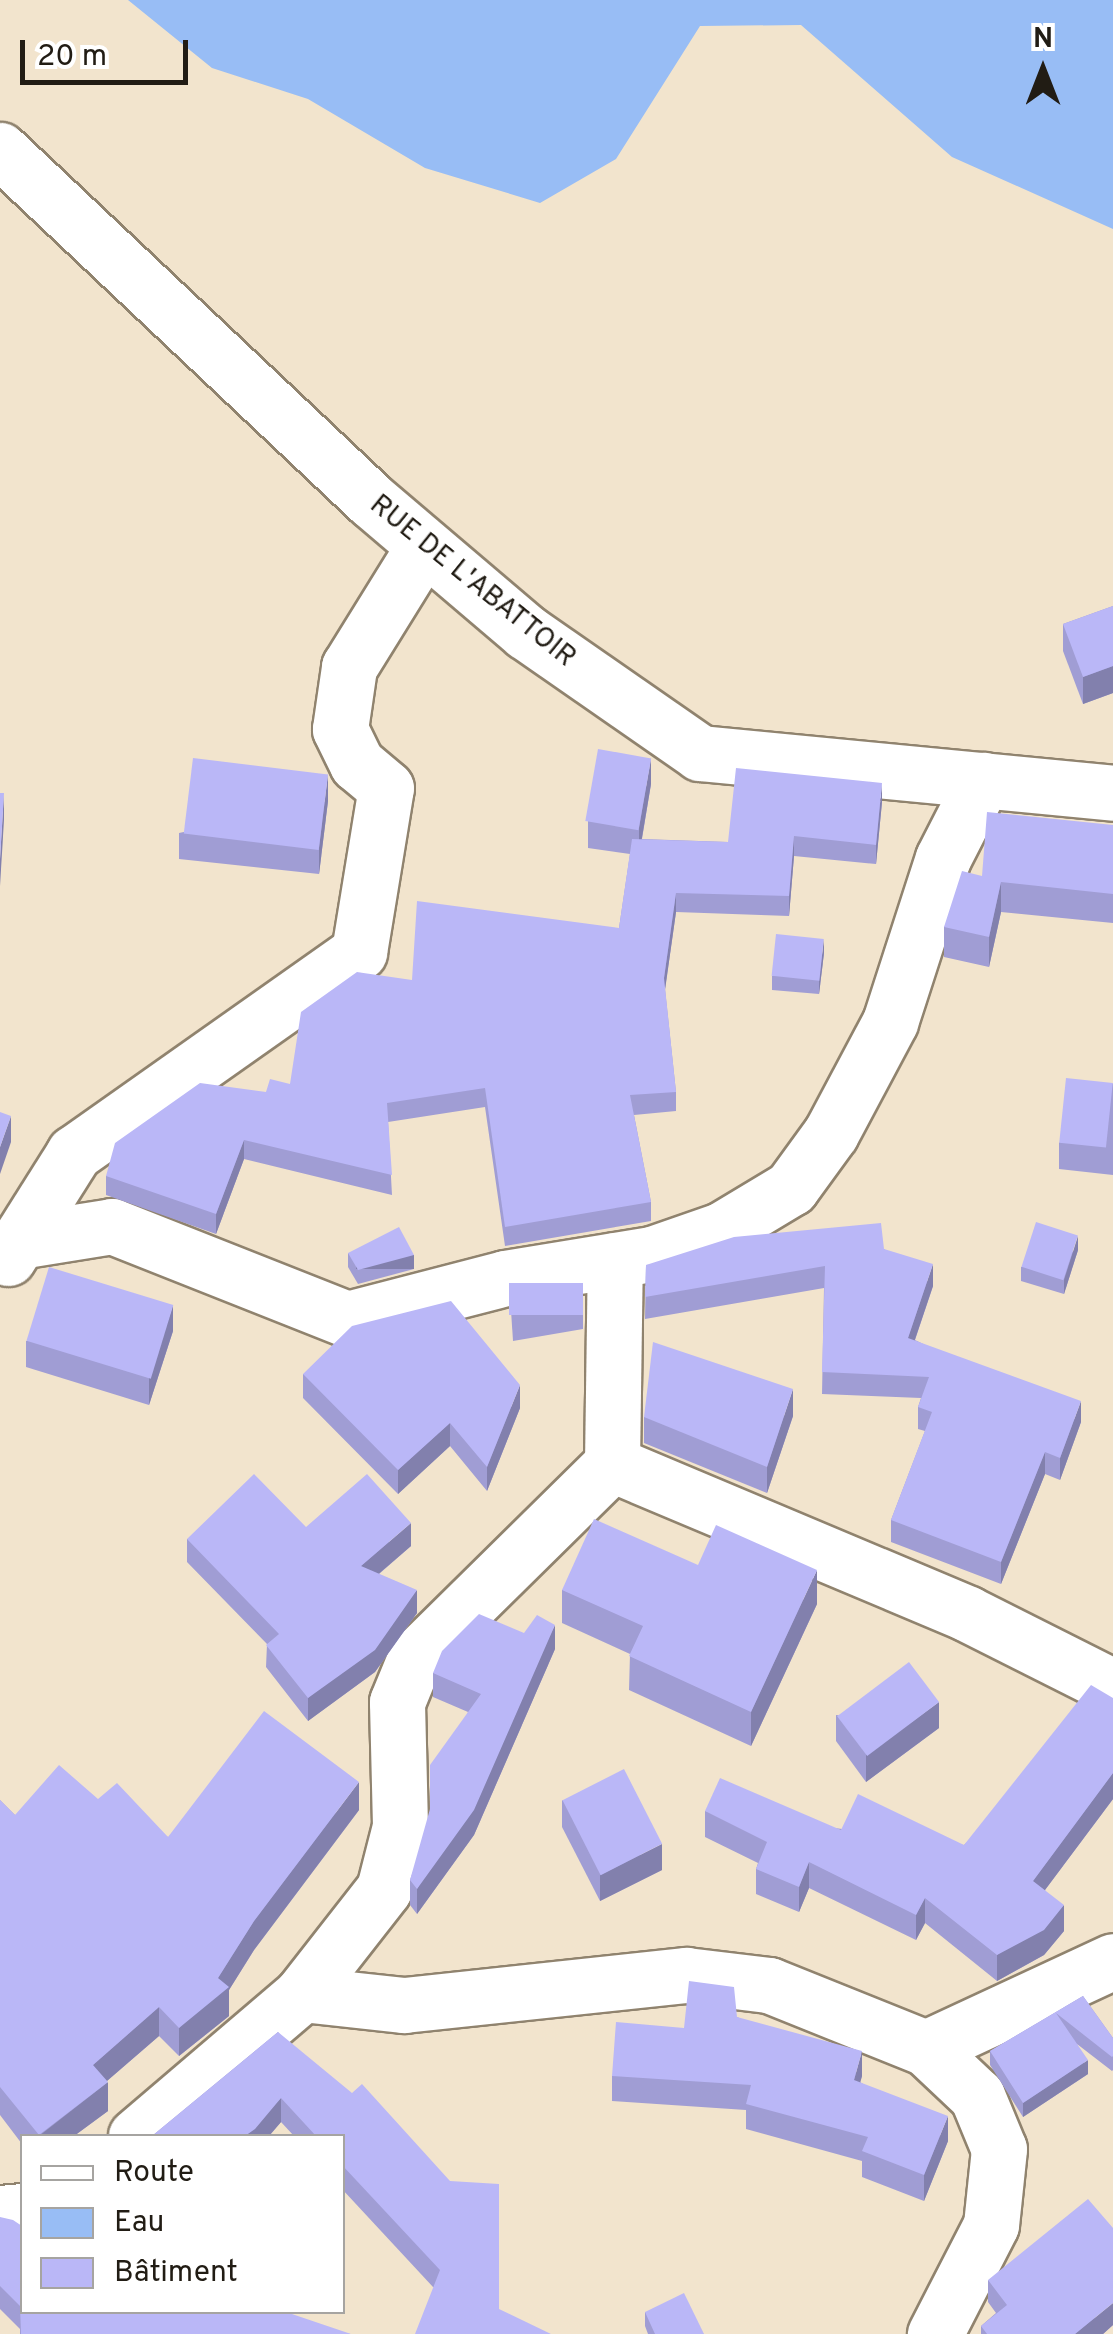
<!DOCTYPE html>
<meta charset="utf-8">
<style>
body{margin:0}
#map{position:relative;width:1113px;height:2334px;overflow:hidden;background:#f2e4cd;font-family:Overpass,sans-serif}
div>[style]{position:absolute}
.water>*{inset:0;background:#98bdf5}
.roads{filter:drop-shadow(2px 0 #90836e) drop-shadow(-2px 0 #90836e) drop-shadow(0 2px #90836e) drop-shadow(0 -2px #90836e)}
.street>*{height:55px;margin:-27.5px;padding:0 27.5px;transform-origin:27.5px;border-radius:27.5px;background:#fff}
.wall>*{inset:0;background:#a09dd4}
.shaded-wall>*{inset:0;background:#8280ad;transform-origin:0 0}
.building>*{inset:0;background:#bab7f7;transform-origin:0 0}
span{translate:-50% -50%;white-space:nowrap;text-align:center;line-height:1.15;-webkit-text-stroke:10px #fff;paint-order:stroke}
.street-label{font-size:28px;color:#211c14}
.legend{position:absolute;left:20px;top:2134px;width:325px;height:180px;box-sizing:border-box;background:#fff;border:2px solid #a6a4a1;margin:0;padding:12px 18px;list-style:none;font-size:30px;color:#211c14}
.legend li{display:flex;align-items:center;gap:20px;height:50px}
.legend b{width:50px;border:2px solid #a6a4a1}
.north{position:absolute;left:993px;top:20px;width:100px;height:100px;-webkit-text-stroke:8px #fff;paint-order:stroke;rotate:0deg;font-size:28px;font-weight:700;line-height:40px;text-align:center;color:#211c14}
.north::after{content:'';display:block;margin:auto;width:35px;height:45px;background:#211c14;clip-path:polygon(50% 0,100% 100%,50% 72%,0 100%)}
.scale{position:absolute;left:20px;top:40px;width:168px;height:45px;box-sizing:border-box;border:5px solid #211c14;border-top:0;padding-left:12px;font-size:30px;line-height:35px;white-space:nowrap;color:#211c14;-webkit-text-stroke:8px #fff;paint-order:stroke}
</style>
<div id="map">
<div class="water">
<i style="clip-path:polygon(128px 0,1113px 0,1113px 229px,952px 157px,801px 25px,700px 26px,616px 159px,540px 203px,425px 168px,308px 99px,212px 68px)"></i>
</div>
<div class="roads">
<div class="street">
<i style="left:0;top:150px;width:511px;rotate:43.34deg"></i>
<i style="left:372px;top:501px;width:202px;rotate:40.4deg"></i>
<i style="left:526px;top:632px;width:212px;rotate:34.8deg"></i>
<i style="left:700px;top:753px;width:415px;rotate:5.5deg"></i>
<i style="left:25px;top:1240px;width:88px;rotate:-9.1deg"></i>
<i style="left:112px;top:1226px;width:253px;rotate:21.6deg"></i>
<i style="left:347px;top:1319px;width:163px;rotate:-14.5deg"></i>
<i style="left:505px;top:1278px;width:149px;rotate:-9.3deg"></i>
<i style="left:652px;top:1254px;width:73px;rotate:-19.2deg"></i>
<i style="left:721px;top:1230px;width:82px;rotate:-31deg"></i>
<i style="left:791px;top:1188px;width:68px;rotate:-54deg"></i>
<i style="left:831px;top:1133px;width:126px;rotate:-62deg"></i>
<i style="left:890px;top:1022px;width:172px;rotate:-72.1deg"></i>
<i style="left:943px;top:858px;width:88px;rotate:-62.9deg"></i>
<i style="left:8px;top:1258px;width:124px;rotate:-57.8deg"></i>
<i style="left:74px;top:1153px;width:349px;rotate:-35.2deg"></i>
<i style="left:359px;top:952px;width:166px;rotate:-80.7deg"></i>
<i style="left:386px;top:788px;width:38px;rotate:-140deg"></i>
<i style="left:357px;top:764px;width:39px;rotate:-116deg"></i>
<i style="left:340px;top:729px;width:63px;rotate:-81.7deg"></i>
<i style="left:349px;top:667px;width:142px;rotate:-58.2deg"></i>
<i style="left:612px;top:1464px;width:204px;rotate:-89.2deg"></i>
<i style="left:302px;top:1994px;width:103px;rotate:6.2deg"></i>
<i style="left:404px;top:2005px;width:284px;rotate:-6.1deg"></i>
<i style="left:686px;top:1975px;width:84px;rotate:6.9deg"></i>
<i style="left:769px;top:1985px;width:169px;rotate:21.9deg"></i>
<i style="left:926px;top:2048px;width:70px;rotate:43.3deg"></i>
<i style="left:977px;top:2096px;width:57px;rotate:67.5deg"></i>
<i style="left:999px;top:2149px;width:76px;rotate:96deg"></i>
<i style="left:991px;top:2225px;width:123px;rotate:117.2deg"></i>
<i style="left:926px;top:2048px;width:206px;rotate:-24.9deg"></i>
<i style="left:136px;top:2136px;width:218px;rotate:-40.5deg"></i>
<i style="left:302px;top:1994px;width:133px;rotate:-52deg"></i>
<i style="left:384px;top:1889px;width:65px;rotate:-75.7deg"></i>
<i style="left:400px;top:1826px;width:124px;rotate:-91.4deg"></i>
<i style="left:397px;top:1702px;width:48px;rotate:-67.8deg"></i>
<i style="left:415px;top:1658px;width:276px;rotate:-44.6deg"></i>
<i style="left:612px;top:1464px;width:386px;rotate:22.8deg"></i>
<i style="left:968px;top:1614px;width:162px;rotate:26.7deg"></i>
<i style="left:0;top:2213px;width:22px;rotate:-5deg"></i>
</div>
</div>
<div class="wall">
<i style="clip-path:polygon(1113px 606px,1113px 693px,1083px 704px,1063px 651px,1063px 624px)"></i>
<i style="clip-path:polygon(651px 784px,642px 839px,728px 842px,882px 802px,876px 864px,794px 856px,789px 916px,676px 912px,665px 989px,676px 1092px,676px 1111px,634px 1115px,651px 1202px,651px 1221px,505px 1246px,485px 1107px,388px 1122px,392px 1195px,244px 1159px,216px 1234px,106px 1195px,106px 1176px,266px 1092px,290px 1084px,412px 980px,619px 928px,630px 854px,588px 848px,588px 821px)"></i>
<i style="clip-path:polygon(328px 801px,319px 874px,179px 859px,179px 833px)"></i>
<i style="clip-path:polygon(1113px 825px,1113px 923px,1001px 912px,989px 967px,944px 957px,944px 927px,982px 876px)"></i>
<i style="clip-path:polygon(824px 953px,819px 994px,772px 990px,772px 976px)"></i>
<i style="clip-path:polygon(1113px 1083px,1113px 1175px,1059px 1169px,1059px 1143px)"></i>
<i style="clip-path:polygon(884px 1249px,933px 1286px,915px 1340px,1081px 1422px,1060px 1480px,1045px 1474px,1001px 1584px,891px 1542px,891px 1520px,925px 1431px,918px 1429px,918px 1407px,921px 1398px,822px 1394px,824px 1288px,645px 1319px,646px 1265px)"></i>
<i style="clip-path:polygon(1078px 1250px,1064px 1294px,1021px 1281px,1021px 1267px)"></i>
<i style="clip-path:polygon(348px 1253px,414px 1269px,358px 1284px,348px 1267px)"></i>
<i style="clip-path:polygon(583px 1283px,583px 1329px,513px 1341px,510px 1295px)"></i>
<i style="clip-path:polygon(173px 1331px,149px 1405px,26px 1367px,26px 1341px)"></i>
<i style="clip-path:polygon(303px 1374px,520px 1408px,487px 1491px,450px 1446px,398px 1494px,303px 1398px)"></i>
<i style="clip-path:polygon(793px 1416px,767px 1493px,644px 1443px,644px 1417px)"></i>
<i style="clip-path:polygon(306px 1527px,411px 1546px,379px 1574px,417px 1613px,375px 1672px,308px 1721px,266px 1667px,267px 1644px,187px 1562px,187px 1539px)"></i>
<i style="clip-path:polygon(698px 1565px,817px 1604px,751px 1746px,629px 1690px,630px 1654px,562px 1623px,562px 1590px)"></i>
<i style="clip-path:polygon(555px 1649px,474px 1835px,417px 1914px,410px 1905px,410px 1880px,468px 1712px,433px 1697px,433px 1673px)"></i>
<i style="clip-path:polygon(1113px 1698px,1113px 1799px,1045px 1890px,1064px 1931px,1044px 1955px,997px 1981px,925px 1923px,916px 1940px,809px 1888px,799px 1912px,756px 1894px,756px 1869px,758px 1863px,705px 1837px,705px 1811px,964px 1845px)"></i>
<i style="clip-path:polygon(836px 1715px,939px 1728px,866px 1782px,836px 1741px)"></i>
<i style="clip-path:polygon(98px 1799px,168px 1837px,359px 1810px,254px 1950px,229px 1990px,229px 2016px,179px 2056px,159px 2036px,107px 2081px,108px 2111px,74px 2136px,22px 2136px,22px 2144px,0 2115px,0 1800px,15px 1815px)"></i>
<i style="clip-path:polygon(562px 1800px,662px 1870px,600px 1901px,562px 1827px)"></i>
<i style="clip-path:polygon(1083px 1996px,1113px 2038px,1113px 2070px,1112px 2071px,1077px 2044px,1088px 2074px,1023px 2117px,990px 2065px,990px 2051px)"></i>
<i style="clip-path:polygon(737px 2017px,862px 2076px,860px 2082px,948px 2141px,924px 2201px,862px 2177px,862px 2161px,746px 2129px,746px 2110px,612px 2101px,612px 2076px,684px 2028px)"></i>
<i style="clip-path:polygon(278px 2032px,499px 2309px,433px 2287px,342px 2189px,342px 2136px,294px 2136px,281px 2122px,269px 2136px,152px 2136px)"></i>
<i style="clip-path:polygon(0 2217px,22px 2312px,351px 2334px,20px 2334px,20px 2329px,0 2309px)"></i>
<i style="clip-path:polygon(988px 2280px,1113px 2325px,1103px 2334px,981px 2334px,981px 2326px,996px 2313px,988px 2302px)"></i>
<i style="clip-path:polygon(645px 2312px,704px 2334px,648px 2334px,645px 2326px)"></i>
</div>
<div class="shaded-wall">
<i style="clip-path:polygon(1113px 666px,1113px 693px,1083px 704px,1083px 677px)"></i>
<i style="clip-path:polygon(651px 758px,651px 784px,639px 855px,639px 828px)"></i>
<i style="clip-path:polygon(328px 774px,328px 801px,319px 874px,319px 848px)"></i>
<i style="clip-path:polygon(882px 783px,882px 802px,876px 864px,876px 845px)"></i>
<i style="clip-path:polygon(4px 793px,4px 820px,0 886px,0 859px)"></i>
<i style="clip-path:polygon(794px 836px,794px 856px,789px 916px,789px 896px)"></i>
<i style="clip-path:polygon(1001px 882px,1001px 912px,989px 967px,989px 937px)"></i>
<i style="clip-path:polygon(676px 893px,676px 912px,664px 997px,664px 978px)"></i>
<i style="clip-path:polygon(824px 939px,824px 953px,819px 994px,819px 980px)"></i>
<i style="clip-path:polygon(11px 1116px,11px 1142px,0 1174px,0 1147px)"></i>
<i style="clip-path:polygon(244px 1140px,244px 1159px,216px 1234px,216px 1214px)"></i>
<i style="clip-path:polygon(1078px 1236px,1078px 1250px,1064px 1294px,1064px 1280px)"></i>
<i style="left:414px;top:1255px;width:14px;height:58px;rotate:90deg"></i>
<i style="clip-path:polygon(933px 1264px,933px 1286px,908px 1360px,908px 1338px)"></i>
<i style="clip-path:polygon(173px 1305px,173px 1331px,149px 1405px,149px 1378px)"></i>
<i style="clip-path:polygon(520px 1385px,520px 1408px,487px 1491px,487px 1467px)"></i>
<i style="clip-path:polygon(793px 1389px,793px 1416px,767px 1493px,767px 1467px)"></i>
<i style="clip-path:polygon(1081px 1401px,1081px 1422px,1060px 1480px,1060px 1458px)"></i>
<i style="clip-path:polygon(450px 1423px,450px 1446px,398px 1494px,398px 1470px)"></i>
<i style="clip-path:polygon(1045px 1452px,1045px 1474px,1001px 1584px,1001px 1562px)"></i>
<i style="clip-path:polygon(411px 1523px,411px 1546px,361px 1589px,361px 1566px)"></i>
<i style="clip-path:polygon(817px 1570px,817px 1604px,751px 1746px,751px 1712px)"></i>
<i style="clip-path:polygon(417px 1590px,417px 1613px,375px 1672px,308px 1721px,308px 1698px)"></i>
<i style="clip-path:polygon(555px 1625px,555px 1649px,474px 1835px,417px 1914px,417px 1889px)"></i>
<i style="clip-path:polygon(939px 1702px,939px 1728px,866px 1782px,866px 1755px)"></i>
<i style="clip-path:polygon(1113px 1773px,1113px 1799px,1033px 1906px,1033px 1881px)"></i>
<i style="clip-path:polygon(359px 1782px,359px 1810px,254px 1950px,229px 1990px,229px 2016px,179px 2056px,179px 2028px,218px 1978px,254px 1921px)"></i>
<i style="clip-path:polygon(662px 1844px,662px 1870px,600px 1901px,600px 1875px)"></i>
<i style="clip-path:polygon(809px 1862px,809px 1888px,799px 1912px,799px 1887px)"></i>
<i style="clip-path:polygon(925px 1898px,925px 1923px,916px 1940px,916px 1915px)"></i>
<i style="clip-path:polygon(1064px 1905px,1064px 1931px,1044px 1955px,997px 1981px,997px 1955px)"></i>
<i style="clip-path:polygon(159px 2007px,159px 2036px,93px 2093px,93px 2065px)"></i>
<i style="clip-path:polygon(862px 2051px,862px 2076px,854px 2105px,854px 2080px)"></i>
<i style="clip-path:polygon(1088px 2060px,1088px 2074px,1023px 2117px,1023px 2103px)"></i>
<i style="clip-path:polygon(108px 2082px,108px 2111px,74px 2136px,39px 2136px)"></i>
<i style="clip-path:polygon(281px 2098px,281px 2122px,269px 2136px,245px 2136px)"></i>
<i style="clip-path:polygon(948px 2116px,948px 2141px,924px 2201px,924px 2175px)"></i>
<i style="clip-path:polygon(1113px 2303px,1113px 2325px,1103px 2334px,1075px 2334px)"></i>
</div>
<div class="building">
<i style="clip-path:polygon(1113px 606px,1113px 666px,1083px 677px,1063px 624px)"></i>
<i style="left:598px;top:749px;width:54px;height:73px;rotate:10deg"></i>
<i style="left:193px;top:758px;width:136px;height:76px;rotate:7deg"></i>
<i style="clip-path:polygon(736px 768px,882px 783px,876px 845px,794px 836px,789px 896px,676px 893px,664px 978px,676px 1092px,630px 1095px,651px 1202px,505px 1227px,485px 1088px,387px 1103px,392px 1175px,244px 1140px,216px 1214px,106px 1176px,115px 1143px,200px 1083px,266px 1092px,270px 1079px,290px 1084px,301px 1012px,357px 972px,412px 980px,417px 901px,619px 928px,632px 839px,728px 842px)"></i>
<i style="clip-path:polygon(0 793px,4px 793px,0 859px)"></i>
<i style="clip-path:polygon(987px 812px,1113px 825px,1113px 894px,1001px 882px,989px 937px,944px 927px,962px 871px,982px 876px)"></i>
<i style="left:776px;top:934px;width:48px;height:42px;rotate:6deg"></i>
<i style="left:1066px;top:1078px;width:47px;height:65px;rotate:6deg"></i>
<i style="clip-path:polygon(0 1112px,11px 1116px,0 1147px)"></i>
<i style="left:1036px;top:1222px;width:44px;height:47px;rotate:18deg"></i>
<i style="clip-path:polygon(881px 1223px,884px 1249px,933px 1264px,908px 1338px,1081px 1401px,1060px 1458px,1045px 1452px,1001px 1562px,891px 1520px,932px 1412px,918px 1407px,929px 1377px,822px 1372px,825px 1266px,645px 1297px,646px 1265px,734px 1237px)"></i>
<i style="clip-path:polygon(399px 1227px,414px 1255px,358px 1270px,348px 1253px)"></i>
<i style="left:49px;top:1267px;width:130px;height:77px;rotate:17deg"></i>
<i style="left:583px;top:1283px;width:32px;height:74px;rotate:90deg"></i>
<i style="clip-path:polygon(451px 1301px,520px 1385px,487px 1467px,450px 1423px,398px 1470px,303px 1374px,352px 1326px)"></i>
<i style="clip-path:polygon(653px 1342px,793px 1389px,767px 1467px,644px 1417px)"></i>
<i style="clip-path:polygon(254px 1474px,306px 1527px,367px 1474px,411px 1523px,361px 1566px,417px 1590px,375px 1650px,308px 1698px,266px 1645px,279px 1634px,187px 1539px)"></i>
<i style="clip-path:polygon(594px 1519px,698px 1565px,716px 1525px,817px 1570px,751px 1712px,629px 1656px,643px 1626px,562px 1590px)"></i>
<i style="clip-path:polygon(479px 1614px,524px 1633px,537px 1615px,555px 1625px,474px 1810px,417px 1889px,410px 1880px,430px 1809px,430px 1765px,481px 1694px,433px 1673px,442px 1651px)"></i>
<i style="left:909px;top:1662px;width:50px;height:90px;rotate:53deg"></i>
<i style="clip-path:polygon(1091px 1685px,1113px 1698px,1113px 1773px,1033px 1881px,1064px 1905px,1044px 1930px,997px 1955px,925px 1898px,916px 1915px,809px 1862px,799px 1887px,756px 1869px,767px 1842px,705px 1811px,720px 1778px,841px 1830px,858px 1794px,964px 1845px)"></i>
<i style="clip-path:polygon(264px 1711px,359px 1782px,254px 1921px,218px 1978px,229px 1987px,179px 2028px,159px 2007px,93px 2065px,108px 2082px,39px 2135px,0 2087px,0 1800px,15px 1815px,59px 1765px,98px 1799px,117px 1783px,168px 1837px)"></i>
<i style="left:624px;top:1769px;width:84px;height:69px;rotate:63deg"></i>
<i style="clip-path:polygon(689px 1981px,734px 1987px,737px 2017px,862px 2051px,854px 2080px,948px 2116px,924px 2175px,862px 2151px,868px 2137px,746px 2104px,751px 2085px,612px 2076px,616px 2022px,684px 2028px)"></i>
<i style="clip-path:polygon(1083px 1996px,1113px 2038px,1113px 2056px,1112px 2057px,1056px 2013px,1088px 2060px,1023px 2103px,990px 2051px)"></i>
<i style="clip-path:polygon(278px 2032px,352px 2093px,362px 2084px,450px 2181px,499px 2184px,499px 2309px,551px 2334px,415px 2334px,440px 2270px,342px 2165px,342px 2136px,316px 2136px,281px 2098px,255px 2129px,245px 2136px,152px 2136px)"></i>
<i style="clip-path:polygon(1088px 2199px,1113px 2228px,1113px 2303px,1075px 2334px,987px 2334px,981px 2326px,1007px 2305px,988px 2280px)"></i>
<i style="clip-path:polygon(0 2217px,13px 2220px,22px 2226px,22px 2312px,286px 2312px,351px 2334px,21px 2334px,20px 2306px,0 2286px)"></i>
<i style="clip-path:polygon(684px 2293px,704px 2334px,655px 2334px,645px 2312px)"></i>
</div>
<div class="street-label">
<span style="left:472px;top:582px;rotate:39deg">RUE DE L'ABATTOIR</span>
</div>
<ul class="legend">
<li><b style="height:12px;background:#fff"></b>Route</li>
<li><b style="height:28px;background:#98bdf5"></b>Eau</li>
<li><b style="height:28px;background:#bab7f7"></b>Bâtiment</li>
</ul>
<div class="north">N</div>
<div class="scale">20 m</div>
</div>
